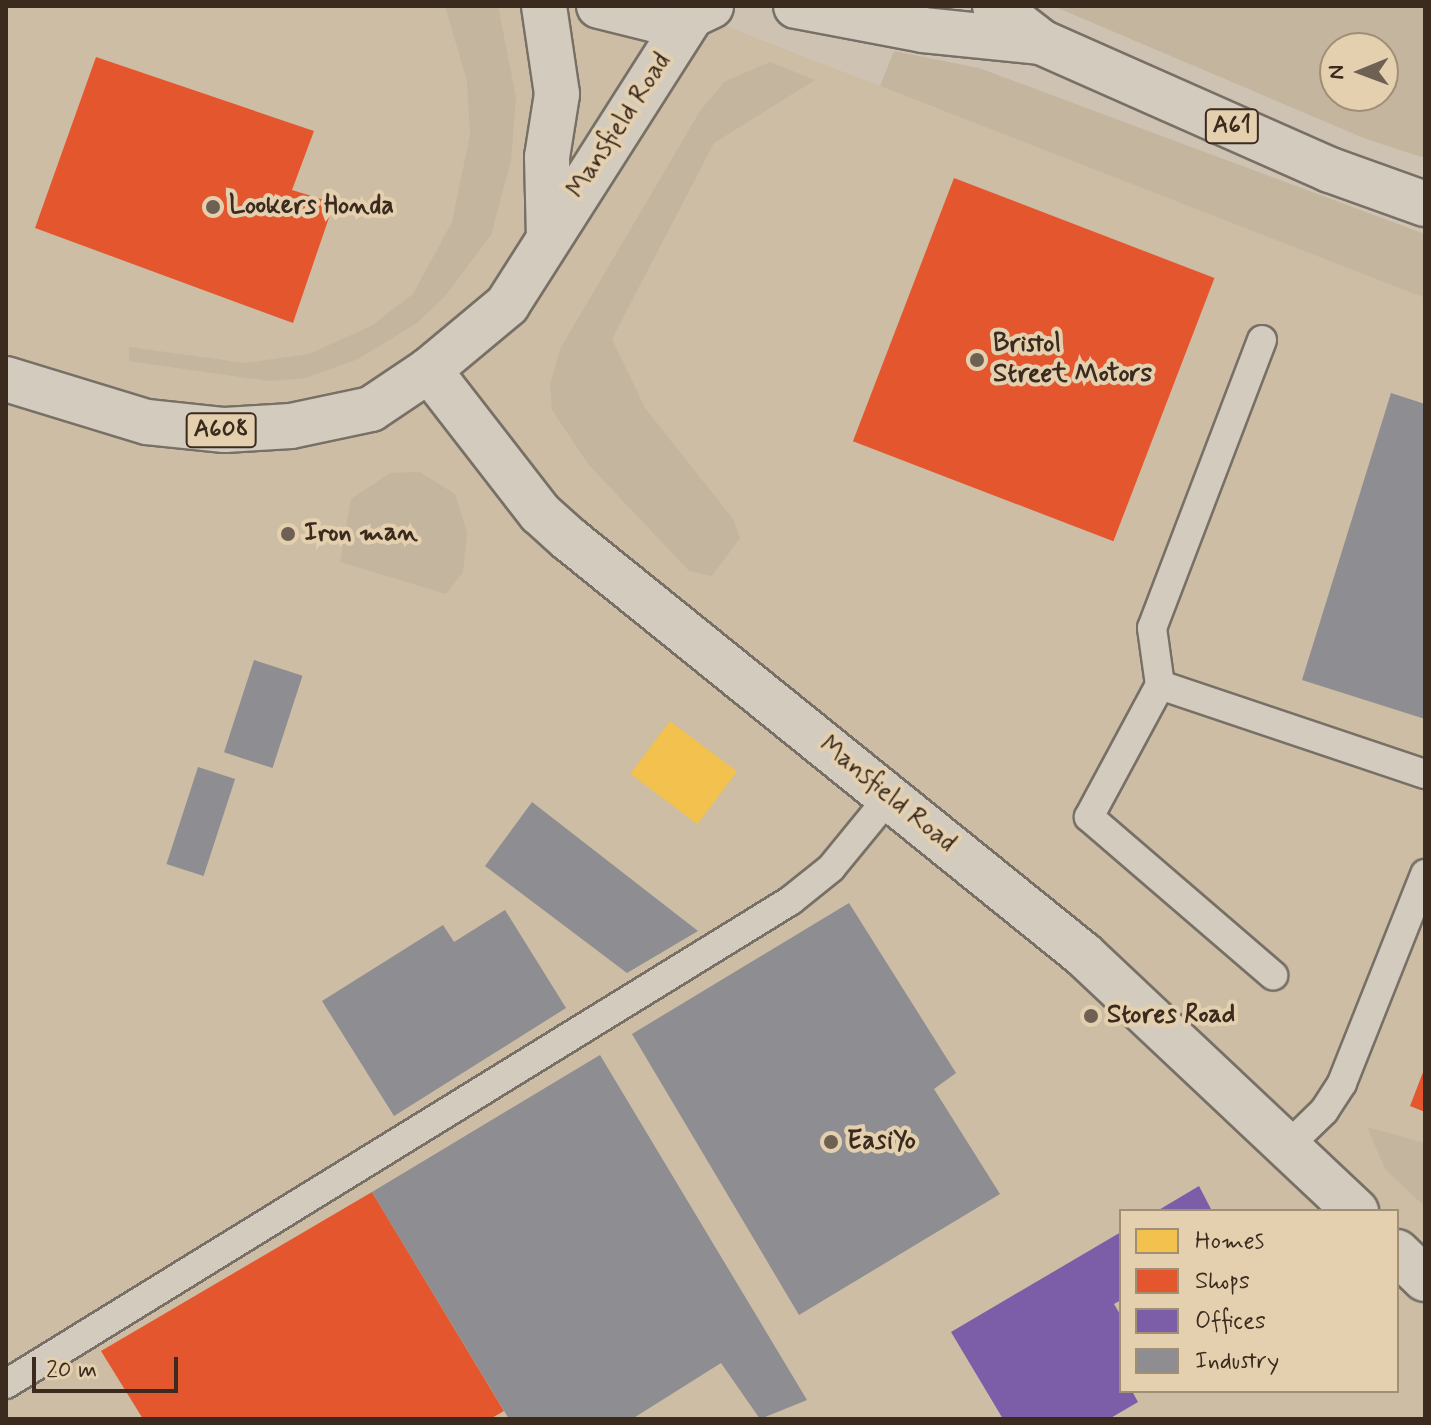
<!DOCTYPE html>
<style>
body{margin:0}
#map{position:relative;width:1431px;height:1425px;overflow:hidden;background:#cec3b2;font-family:Mynerve,sans-serif}
div>[style]{position:absolute}
.built>*{inset:0;background:#ccbda4}
.green>*{inset:0;background:#c4b59e}
.homes>*{inset:0;background:#f2c14e;transform-origin:0 0}
.shops>*{inset:0;background:#e4572e;transform-origin:0 0}
.offices>*{inset:0;background:#7b5ea7}
.industry>*{inset:0;background:#8d8d92;transform-origin:0 0}
.roads{filter:drop-shadow(2px 0 #787066) drop-shadow(-2px 0 #787066) drop-shadow(0 2px #787066) drop-shadow(0 -2px #787066)}
.service>*{height:28px;margin:-14px;padding:0 14px;transform-origin:14px;border-radius:14px;background:#d2cbbe}
.tertiary>*{height:44px;margin:-22px;padding:0 22px;transform-origin:22px;border-radius:22px;background:#d2cbbe}
.primary>*{height:44px;margin:-22px;padding:0 22px;transform-origin:22px;border-radius:22px;background:#d2cbbe}
.trunk>*{height:44px;margin:-22px;padding:0 22px;transform-origin:22px;border-radius:22px;background:#d2cbbe}
.dots>*{width:22px;height:22px;translate:-50% -50%;box-sizing:border-box;border:4px solid #e4d0af;border-radius:50%}
span{translate:-50% -50%;white-space:nowrap;text-align:center;line-height:1.15;-webkit-text-stroke:8px #e4d0af;paint-order:stroke}
.shield-label span{padding:2px 6px;background:#e4d0af;border:2px solid;border-radius:6px;-webkit-text-stroke-width:0}
.shield-label{font-size:24px;color:#3b2a1e;font-weight:700}
.street-label{font-size:26px;color:#3b2a1e}
.poi-label{font-size:26px;color:#3b2a1e;font-weight:700}
.left{translate:0 -50%;text-align:left}
.frame{position:absolute;inset:0;border:8px solid #3b2a1e;pointer-events:none}
.legend{position:absolute;left:1119px;top:1209px;width:280px;height:184px;box-sizing:border-box;background:#e4d0af;border:2px solid #a08e75;margin:0;padding:10px 14px;list-style:none;font-size:24px;color:#3b2a1e}
.legend li{display:flex;align-items:center;gap:16px;height:40px}
.legend b{width:40px;border:2px solid #a08e75}
.north{position:absolute;left:1319px;top:32px;width:80px;height:80px;box-sizing:border-box;background:#e4d0af;border:2px solid #a08e75;border-radius:50%;rotate:269deg;font-size:22px;font-weight:700;line-height:32px;text-align:center;color:#3b2a1e}
.north::after{content:'';display:block;margin:auto;width:28px;height:36px;background:#6e6052;clip-path:polygon(50% 0,100% 100%,50% 72%,0 100%)}
.scale{position:absolute;left:32px;top:1357px;width:146px;height:36px;box-sizing:border-box;border:4px solid #3b2a1e;border-top:0;padding-left:10px;font-size:24px;line-height:28px;white-space:nowrap;color:#3b2a1e;-webkit-text-stroke:6px #e4d0af;paint-order:stroke}
</style>
<div id="map">
<div class="built">
<i style="clip-path:polygon(evenodd,6px 6px,674px 6px,1425px 298px,1425px 1419px,6px 1419px,6px 6px,1121px 1211px,1397px 1211px,1397px 1391px,1121px 1391px,1121px 1211px)"></i>
</div>
<div class="green">
<i style="clip-path:polygon(445px 6px,498px 6px,516px 97px,511px 161px,491px 235px,445px 296px,417px 323px,358px 359px,306px 378px,269px 381px,129px 361px,129px 347px,245px 363px,309px 354px,371px 326px,413px 294px,452px 222px,470px 135px,467px 81px)"></i>
<i style="clip-path:polygon(evenodd,1053px 6px,1425px 6px,1425px 158px,1366px 139px,1053px 6px,1335px 48px,1383px 48px,1383px 96px,1335px 96px,1335px 48px)"></i>
<i style="clip-path:polygon(894px 51px,979px 68px,1425px 234px,1425px 298px,880px 86px)"></i>
<i style="clip-path:polygon(770px 62px,815px 80px,714px 143px,612px 339px,645px 408px,733px 519px,740px 538px,712px 576px,689px 571px,588px 464px,552px 410px,550px 385px,560px 349px,700px 111px,724px 82px)"></i>
<i style="clip-path:polygon(420px 472px,455px 494px,467px 533px,463px 572px,446px 594px,340px 562px,351px 499px,390px 473px)"></i>
<i style="clip-path:polygon(1367px 1127px,1425px 1143px,1425px 1207px,1385px 1169px)"></i>
</div>
<div class="homes">
<i style="left:670px;top:721px;width:84px;height:66px;rotate:37deg"></i>
</div>
<div class="shops">
<i style="clip-path:polygon(96px 57px,314px 131px,292px 190px,334px 203px,293px 323px,35px 228px)"></i>
<i style="left:954px;top:178px;width:279px;height:282px;rotate:21deg"></i>
<i style="clip-path:polygon(1425px 1067px,1425px 1112px,1410px 1106px)"></i>
<i style="clip-path:polygon(372px 1192px,504px 1411px,490px 1419px,143px 1419px,101px 1351px)"></i>
</div>
<div class="offices">
<i style="clip-path:polygon(1199px 1186px,1212px 1211px,1157px 1211px)"></i>
<i style="clip-path:polygon(1121px 1232px,1121px 1300px,1114px 1304px,1121px 1316px,1121px 1391px,1132px 1391px,1138px 1402px,1109px 1419px,1003px 1419px,951px 1332px)"></i>
</div>
<div class="industry">
<i style="clip-path:polygon(1391px 393px,1425px 404px,1425px 719px,1302px 680px)"></i>
<i style="left:254px;top:660px;width:51px;height:97px;rotate:18deg"></i>
<i style="left:198px;top:767px;width:39px;height:102px;rotate:18deg"></i>
<i style="clip-path:polygon(532px 802px,698px 931px,627px 973px,485px 866px)"></i>
<i style="clip-path:polygon(849px 903px,956px 1073px,934px 1089px,1000px 1194px,799px 1315px,632px 1034px)"></i>
<i style="clip-path:polygon(505px 910px,566px 1008px,394px 1116px,322px 1001px,443px 925px,454px 942px)"></i>
<i style="clip-path:polygon(600px 1055px,807px 1400px,760px 1419px,721px 1363px,632px 1419px,509px 1419px,372px 1192px)"></i>
</div>
<div class="roads">
<div class="service">
<i style="left:1262px;top:340px;width:308px;rotate:110.9deg"></i>
<i style="left:1152px;top:628px;width:58px;rotate:82deg"></i>
<i style="left:1160px;top:685px;width:280px;rotate:18.6deg"></i>
<i style="left:1160px;top:685px;width:150px;rotate:118.3deg"></i>
<i style="left:1089px;top:817px;width:243px;rotate:40.7deg"></i>
<i style="left:1289px;top:1145px;width:49px;rotate:-44.2deg"></i>
<i style="left:1324px;top:1111px;width:33px;rotate:-57deg"></i>
<i style="left:1342px;top:1083px;width:225px;rotate:-68.3deg"></i>
<i style="left:6px;top:1384px;width:921px;rotate:-31.64deg"></i>
<i style="left:790px;top:901px;width:53px;rotate:-38.8deg"></i>
<i style="left:831px;top:868px;width:93px;rotate:-50.7deg"></i>
</div>
<div class="tertiary">
<i style="left:429px;top:370px;width:181px;rotate:52.2deg"></i>
<i style="left:540px;top:513px;width:39px;rotate:42deg"></i>
<i style="left:569px;top:539px;width:662px;rotate:38.93deg"></i>
<i style="left:1084px;top:955px;width:374px;rotate:43.3deg"></i>
<i style="left:1397px;top:1252px;width:39px;rotate:44deg"></i>
</div>
<div class="primary">
<i style="left:544px;top:6px;width:89px;rotate:81.6deg"></i>
<i style="left:557px;top:94px;width:64px;rotate:99deg"></i>
<i style="left:547px;top:157px;width:81px;rotate:88.6deg"></i>
<i style="left:6px;top:379px;width:147px;rotate:17deg"></i>
<i style="left:147px;top:422px;width:78px;rotate:5.9deg"></i>
<i style="left:225px;top:430px;width:66px;rotate:-3.5deg"></i>
<i style="left:291px;top:426px;width:82px;rotate:-12deg"></i>
<i style="left:371px;top:409px;width:70px;rotate:-33.9deg"></i>
<i style="left:429px;top:370px;width:102px;rotate:-39.8deg"></i>
<i style="left:507px;top:305px;width:344px;rotate:-57.5deg"></i>
</div>
<div class="trunk">
<i style="left:599px;top:6px;width:59px;rotate:13.8deg"></i>
<i style="left:656px;top:20px;width:36px;rotate:-8deg"></i>
<i style="left:692px;top:15px;width:21px;rotate:-25deg"></i>
<i style="left:796px;top:6px;width:129px;rotate:10.7deg"></i>
<i style="left:923px;top:30px;width:119px;rotate:5.8deg"></i>
<i style="left:995px;top:6px;width:58px;rotate:38deg"></i>
<i style="left:1041px;top:42px;width:316px;rotate:23.9deg"></i>
<i style="left:1330px;top:170px;width:101px;rotate:19.7deg"></i>
</div>
</div>
<div class="dots">
<i style="left:213px;top:207px;background:#6e6052"></i>
<i style="left:977px;top:360px;background:#6e6052"></i>
<i style="left:288px;top:534px;background:#6e6052"></i>
<i style="left:1091px;top:1016px;background:#6e6052"></i>
<i style="left:831px;top:1142px;background:#6e6052"></i>
</div>
<div class="shield-label">
<span style="left:1232px;top:126px">A61</span>
<span style="left:221px;top:430px">A608</span>
</div>
<div class="street-label">
<span style="left:620px;top:126px;rotate:-57deg">Mansfield Road</span>
<span style="left:887px;top:795px;rotate:39deg">Mansfield Road</span>
</div>
<div class="poi-label">
<span class="left" style="left:229px;top:207px">Lookers Honda</span>
<span class="left" style="left:993px;top:360px">Bristol<br>Street Motors</span>
<span class="left" style="left:304px;top:534px">Iron man</span>
<span class="left" style="left:1107px;top:1016px">Stores Road</span>
<span class="left" style="left:847px;top:1142px">EasiYo</span>
</div>
<div class="frame"></div>
<ul class="legend">
<li><b style="height:22px;background:#f2c14e"></b>Homes</li>
<li><b style="height:22px;background:#e4572e"></b>Shops</li>
<li><b style="height:22px;background:#7b5ea7"></b>Offices</li>
<li><b style="height:22px;background:#8d8d92"></b>Industry</li>
</ul>
<div class="north">N</div>
<div class="scale">20 m</div>
</div>
